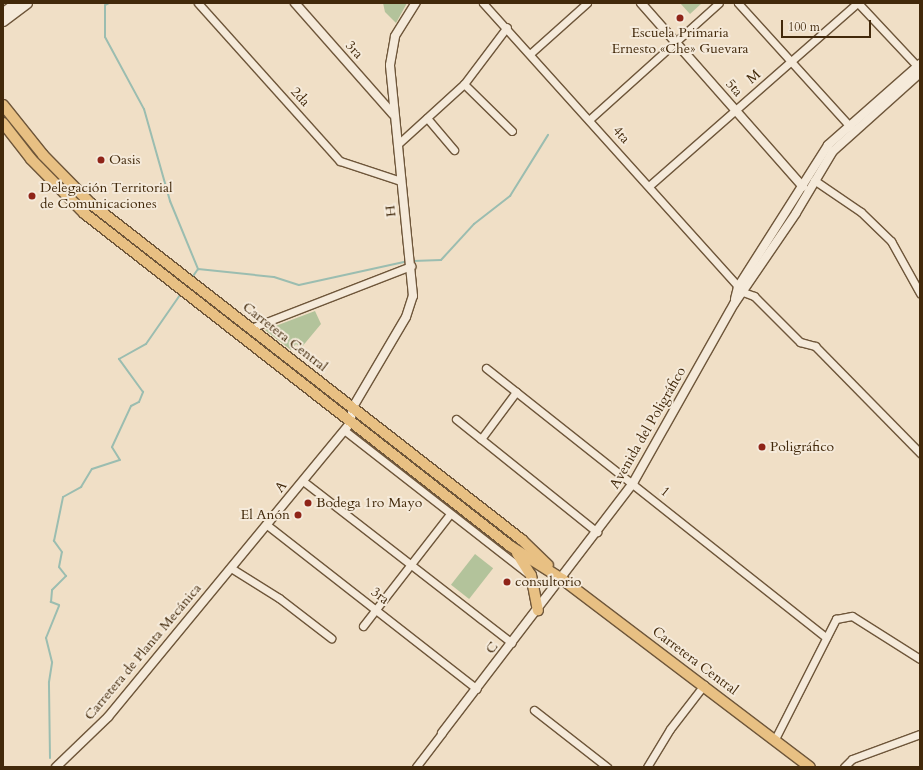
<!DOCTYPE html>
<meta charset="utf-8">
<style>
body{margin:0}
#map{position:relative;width:923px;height:770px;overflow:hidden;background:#f0dfc6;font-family:Cardo,serif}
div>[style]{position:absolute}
.green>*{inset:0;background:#b3c39b;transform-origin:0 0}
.stream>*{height:2px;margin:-1px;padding:0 1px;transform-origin:1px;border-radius:1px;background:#9bbdb0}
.roads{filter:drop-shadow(1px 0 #6e563a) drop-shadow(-1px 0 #6e563a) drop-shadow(0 1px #6e563a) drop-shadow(0 -1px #6e563a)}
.minor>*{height:7px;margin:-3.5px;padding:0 3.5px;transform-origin:3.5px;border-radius:3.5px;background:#f5eada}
.tertiary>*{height:8px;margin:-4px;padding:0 4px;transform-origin:4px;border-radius:4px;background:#f5eada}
.secondary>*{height:9px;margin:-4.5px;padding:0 4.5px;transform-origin:4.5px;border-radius:4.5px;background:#f5eada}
.primary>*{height:10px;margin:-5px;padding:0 5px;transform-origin:5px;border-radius:5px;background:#e8c083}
.dots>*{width:11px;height:11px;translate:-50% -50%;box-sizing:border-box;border:2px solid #f5eada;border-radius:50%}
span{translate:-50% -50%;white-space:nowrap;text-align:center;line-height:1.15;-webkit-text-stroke:4px #f5eada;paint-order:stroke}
.poi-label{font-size:14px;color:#42290b}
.left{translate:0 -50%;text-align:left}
.right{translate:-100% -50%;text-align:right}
.street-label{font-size:14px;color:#42290b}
.frame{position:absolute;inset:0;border:4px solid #42290b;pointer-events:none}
.scale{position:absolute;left:781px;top:20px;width:90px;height:18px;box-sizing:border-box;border:2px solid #42290b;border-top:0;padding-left:5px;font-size:12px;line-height:14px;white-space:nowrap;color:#42290b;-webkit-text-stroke:3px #f5eada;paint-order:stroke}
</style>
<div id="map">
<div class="green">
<i style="clip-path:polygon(383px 3px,407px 3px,396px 23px,385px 12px)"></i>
<i style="clip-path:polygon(680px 3px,702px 3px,690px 14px)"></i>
<i style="clip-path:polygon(315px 311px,321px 324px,301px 348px,296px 344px,291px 350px,265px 330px)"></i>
<i style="left:475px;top:554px;width:23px;height:39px;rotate:38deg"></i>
</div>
<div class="stream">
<i style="left:109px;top:3px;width:4px;rotate:153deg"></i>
<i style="left:105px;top:5px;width:32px;rotate:90deg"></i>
<i style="left:105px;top:37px;width:82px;rotate:61.6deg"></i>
<i style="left:144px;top:109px;width:96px;rotate:74.2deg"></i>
<i style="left:170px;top:201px;width:74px;rotate:67.6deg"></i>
<i style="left:198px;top:269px;width:12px;rotate:125deg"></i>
<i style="left:413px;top:261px;width:28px;rotate:-2deg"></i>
<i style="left:441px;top:260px;width:49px;rotate:-47.5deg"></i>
<i style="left:474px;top:224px;width:46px;rotate:-37.9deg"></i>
<i style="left:510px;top:196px;width:72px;rotate:-58.1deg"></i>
<i style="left:198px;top:269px;width:76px;rotate:6deg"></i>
<i style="left:274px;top:277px;width:26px;rotate:18deg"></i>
<i style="left:299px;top:285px;width:112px;rotate:-12.4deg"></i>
<i style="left:50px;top:758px;width:76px;rotate:-90.8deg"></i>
<i style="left:49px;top:682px;width:20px;rotate:-81deg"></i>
<i style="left:52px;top:662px;width:25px;rotate:-104deg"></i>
<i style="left:46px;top:638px;width:35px;rotate:-68deg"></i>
<i style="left:59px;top:605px;width:9px;rotate:-159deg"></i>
<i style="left:51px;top:602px;width:12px;rotate:-85deg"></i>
<i style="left:52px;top:590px;width:20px;rotate:-45deg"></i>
<i style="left:66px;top:576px;width:11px;rotate:-128deg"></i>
<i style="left:59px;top:567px;width:15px;rotate:-79deg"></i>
<i style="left:62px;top:552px;width:14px;rotate:-126deg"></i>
<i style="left:54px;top:541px;width:45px;rotate:-78.4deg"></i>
<i style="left:63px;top:497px;width:21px;rotate:-29deg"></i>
<i style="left:81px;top:487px;width:21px;rotate:-59deg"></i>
<i style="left:92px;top:469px;width:29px;rotate:-18deg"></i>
<i style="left:120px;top:460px;width:15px;rotate:-122deg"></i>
<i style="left:112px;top:447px;width:45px;rotate:-65.1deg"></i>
<i style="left:131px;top:406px;width:9px;rotate:-27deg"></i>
<i style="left:139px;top:402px;width:11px;rotate:-68deg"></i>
<i style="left:143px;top:392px;width:41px;rotate:-126deg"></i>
<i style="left:119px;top:359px;width:31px;rotate:-29deg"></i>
<i style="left:146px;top:344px;width:63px;rotate:-55.3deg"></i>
</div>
<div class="roads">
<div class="minor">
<i style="left:198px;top:3px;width:212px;rotate:48.1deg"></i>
<i style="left:340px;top:161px;width:64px;rotate:18.2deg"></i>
<i style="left:483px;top:3px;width:389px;rotate:48deg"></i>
<i style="left:743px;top:292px;width:12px;rotate:20deg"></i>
<i style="left:754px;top:296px;width:65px;rotate:45deg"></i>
<i style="left:800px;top:342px;width:16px;rotate:15deg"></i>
<i style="left:815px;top:346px;width:150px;rotate:45.5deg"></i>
<i style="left:738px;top:3px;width:171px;rotate:47.8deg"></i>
<i style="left:858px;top:3px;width:91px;rotate:46.8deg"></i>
<i style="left:531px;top:53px;width:75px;rotate:-41.8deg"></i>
<i style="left:464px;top:84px;width:67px;rotate:44.4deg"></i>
<i style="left:427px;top:118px;width:42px;rotate:49.8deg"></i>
<i style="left:590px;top:119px;width:173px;rotate:-42deg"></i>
<i style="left:398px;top:144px;width:89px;rotate:-42.3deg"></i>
<i style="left:464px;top:84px;width:71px;rotate:-53deg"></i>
<i style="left:814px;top:180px;width:57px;rotate:34.2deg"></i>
<i style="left:861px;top:212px;width:42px;rotate:44deg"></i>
<i style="left:891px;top:241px;width:60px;rotate:60.9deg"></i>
<i style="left:649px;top:186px;width:277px;rotate:-41.3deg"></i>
<i style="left:251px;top:328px;width:172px;rotate:-21.2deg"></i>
<i style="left:486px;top:368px;width:434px;rotate:38.4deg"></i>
<i style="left:456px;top:419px;width:181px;rotate:38.7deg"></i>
<i style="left:344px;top:430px;width:232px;rotate:38deg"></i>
<i style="left:481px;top:439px;width:59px;rotate:-53.3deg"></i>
<i style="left:303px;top:481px;width:264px;rotate:37.8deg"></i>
<i style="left:267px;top:525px;width:266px;rotate:38deg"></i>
<i style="left:231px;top:568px;width:57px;rotate:32deg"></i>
<i style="left:279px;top:598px;width:66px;rotate:37.6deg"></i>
<i style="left:363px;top:626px;width:142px;rotate:-52.2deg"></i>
<i style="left:534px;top:710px;width:93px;rotate:38deg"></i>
<i style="left:775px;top:739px;width:135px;rotate:-63.1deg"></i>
<i style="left:836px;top:619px;width:16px;rotate:-11deg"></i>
<i style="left:852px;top:616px;width:80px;rotate:32.3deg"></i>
<i style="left:416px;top:767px;width:43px;rotate:-52.6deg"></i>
<i style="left:647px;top:767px;width:44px;rotate:-58.8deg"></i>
<i style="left:670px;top:729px;width:56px;rotate:-52.3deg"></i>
<i style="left:844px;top:767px;width:11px;rotate:-45deg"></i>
<i style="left:852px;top:759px;width:72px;rotate:-20.2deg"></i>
</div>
<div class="tertiary">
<i style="left:295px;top:3px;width:148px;rotate:48.6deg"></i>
<i style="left:641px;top:3px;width:245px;rotate:48.6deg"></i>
<i style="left:735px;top:299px;width:12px;rotate:-76deg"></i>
<i style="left:738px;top:287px;width:168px;rotate:-57.6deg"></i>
<i style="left:828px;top:145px;width:123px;rotate:-41.4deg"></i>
<i style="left:442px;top:733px;width:315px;rotate:-52.6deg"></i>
<i style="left:633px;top:483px;width:206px;rotate:-60.6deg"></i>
<i style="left:734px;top:304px;width:110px;rotate:-55.7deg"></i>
<i style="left:796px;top:213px;width:72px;rotate:-59.2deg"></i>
<i style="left:833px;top:151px;width:117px;rotate:-41.9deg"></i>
<i style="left:56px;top:767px;width:72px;rotate:-43.9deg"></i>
<i style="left:108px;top:717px;width:381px;rotate:-50.5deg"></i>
<i style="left:350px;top:423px;width:16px;rotate:-79deg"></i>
<i style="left:353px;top:407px;width:104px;rotate:-59.5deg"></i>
<i style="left:406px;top:317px;width:22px;rotate:-72deg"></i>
<i style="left:413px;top:296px;width:232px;rotate:-95.7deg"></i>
<i style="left:390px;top:65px;width:29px;rotate:-80deg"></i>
<i style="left:395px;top:36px;width:39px;rotate:-58deg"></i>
</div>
<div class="secondary">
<i style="left:3px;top:12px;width:15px;rotate:-37deg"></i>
<i style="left:3px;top:21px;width:30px;rotate:-37deg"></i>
</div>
<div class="primary">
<i style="left:3px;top:105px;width:64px;rotate:51.3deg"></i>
<i style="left:43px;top:155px;width:67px;rotate:45.6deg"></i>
<i style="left:90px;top:203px;width:548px;rotate:37.96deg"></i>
<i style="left:522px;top:540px;width:36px;rotate:44deg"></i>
<i style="left:3px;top:123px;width:46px;rotate:52.1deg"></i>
<i style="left:31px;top:159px;width:76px;rotate:45.5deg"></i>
<i style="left:84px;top:213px;width:541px;rotate:38.01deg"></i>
<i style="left:510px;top:546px;width:62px;rotate:32.4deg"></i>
<i style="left:562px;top:579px;width:311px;rotate:37.2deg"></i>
<i style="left:517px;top:553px;width:26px;rotate:58deg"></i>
<i style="left:531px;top:575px;width:36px;rotate:79deg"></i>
</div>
</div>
<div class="dots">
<i style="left:680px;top:18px;background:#8f2418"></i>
<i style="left:101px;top:160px;background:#8f2418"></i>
<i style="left:32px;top:196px;background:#8f2418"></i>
<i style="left:762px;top:447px;background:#8f2418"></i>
<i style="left:308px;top:503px;background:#8f2418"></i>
<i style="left:298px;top:515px;background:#8f2418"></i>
<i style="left:507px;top:582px;background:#8f2418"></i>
</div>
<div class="poi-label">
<span style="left:680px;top:41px">Escuela Primaria<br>Ernesto «Che» Guevara</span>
<span class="left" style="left:109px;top:160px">Oasis</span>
<span class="left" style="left:40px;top:196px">Delegación Territorial<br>de Comunicaciones</span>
<span class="left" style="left:770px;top:447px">Poligráfico</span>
<span class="left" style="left:316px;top:503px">Bodega 1ro Mayo</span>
<span class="right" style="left:290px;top:515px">El Anón</span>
<span class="left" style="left:515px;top:582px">consultorio</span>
</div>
<div class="street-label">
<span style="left:354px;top:50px;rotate:48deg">3ra</span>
<span style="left:754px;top:77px;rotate:-41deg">M</span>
<span style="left:734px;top:88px;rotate:49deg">5ta</span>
<span style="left:300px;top:97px;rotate:48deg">2da</span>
<span style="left:621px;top:135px;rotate:48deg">4ta</span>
<span style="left:391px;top:211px;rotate:-97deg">H</span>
<span style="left:285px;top:337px;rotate:38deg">Carretera Central</span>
<span style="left:648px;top:428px;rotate:-60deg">Avenida del Poligráfico</span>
<span style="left:281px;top:487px;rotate:-51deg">A</span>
<span style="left:665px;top:492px;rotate:39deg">1</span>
<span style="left:380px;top:596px;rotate:38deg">3ra</span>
<span style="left:492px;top:648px;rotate:-52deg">C</span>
<span style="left:143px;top:652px;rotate:-50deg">Carretera de Planta Mecánica</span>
<span style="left:695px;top:661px;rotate:37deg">Carretera Central</span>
</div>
<div class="frame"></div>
<div class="scale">100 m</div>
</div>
